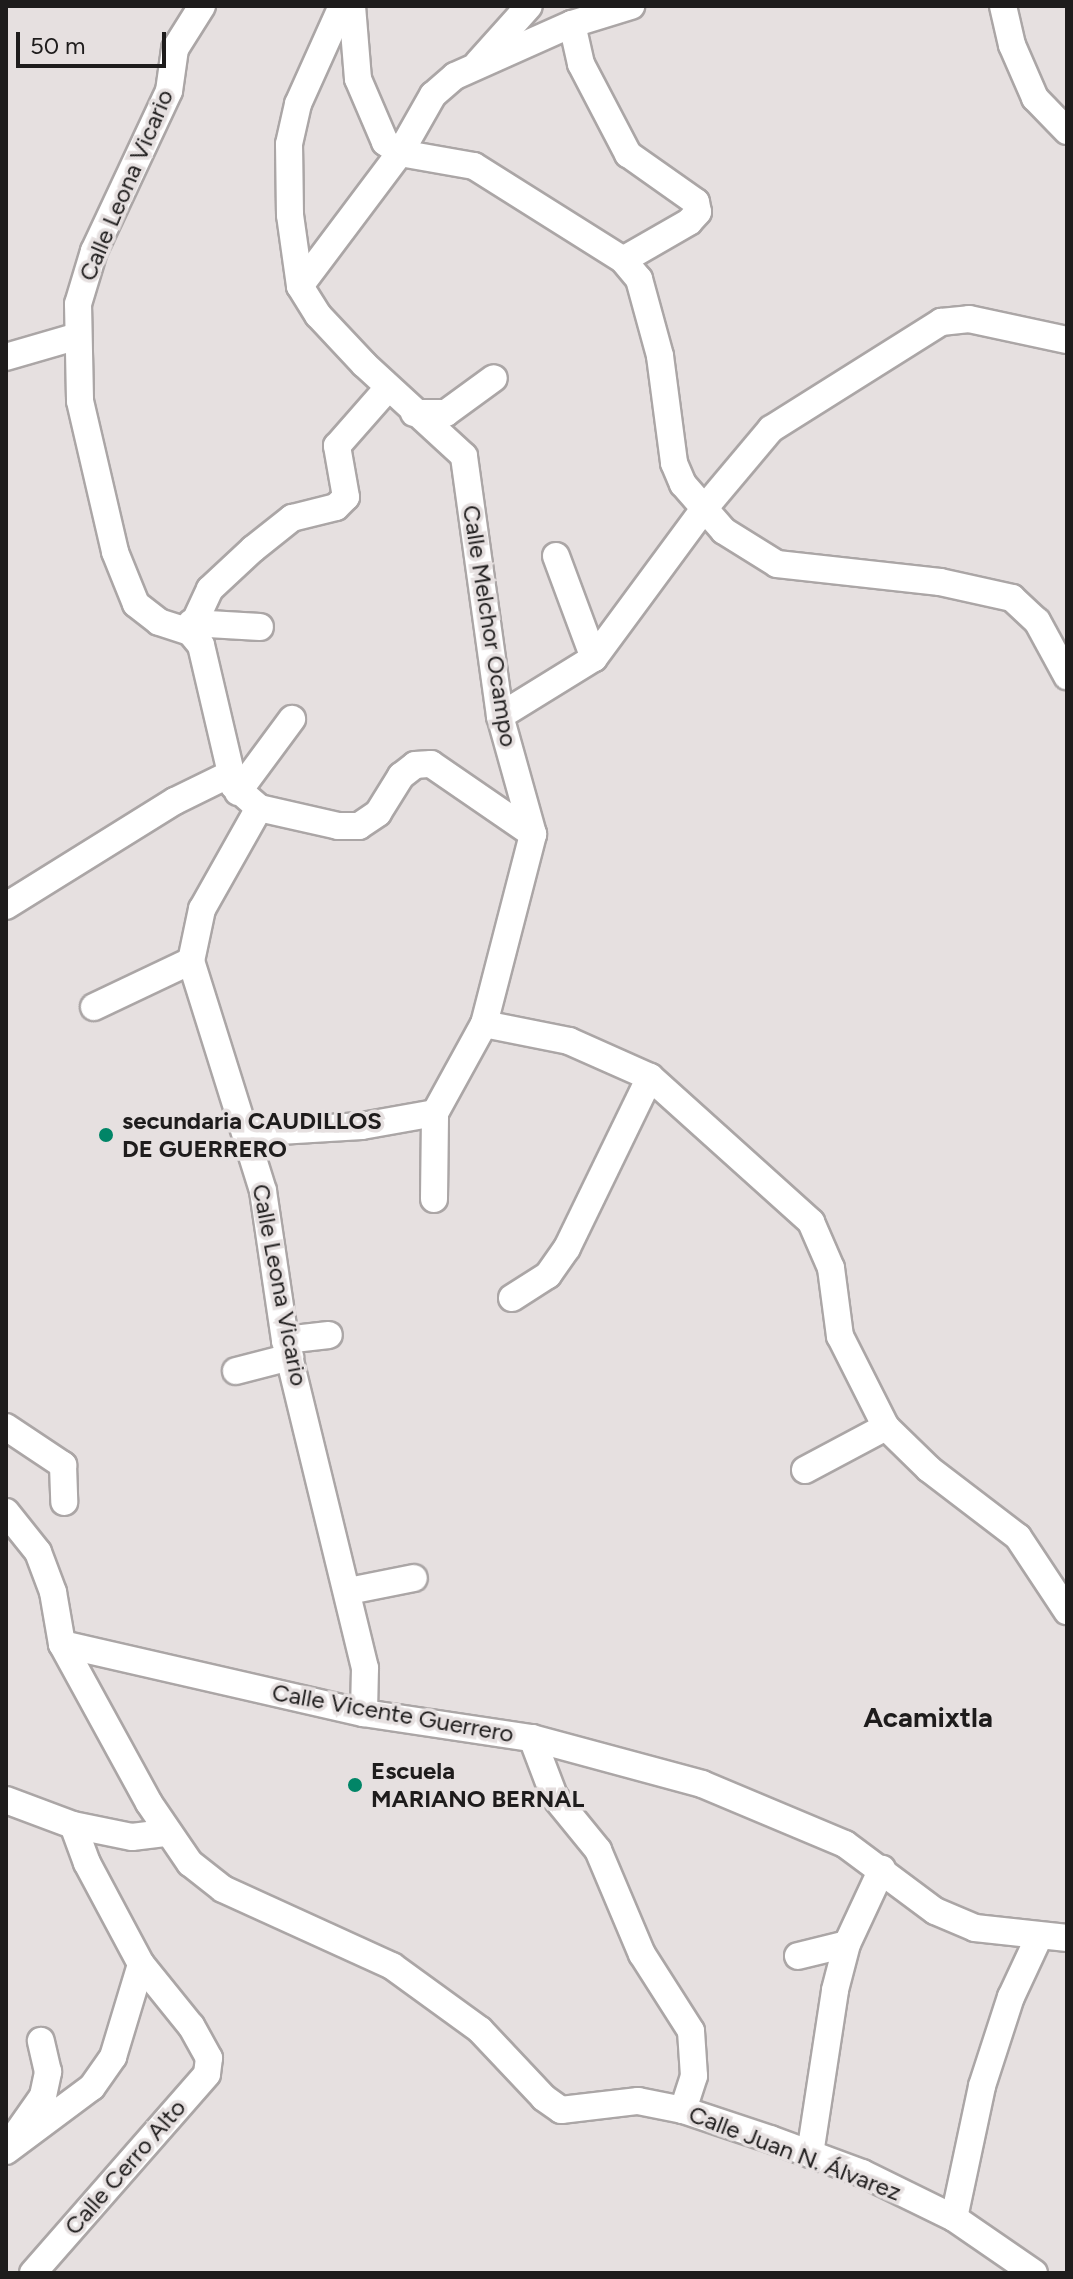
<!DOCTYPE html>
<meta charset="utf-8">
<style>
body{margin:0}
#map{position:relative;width:1073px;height:2279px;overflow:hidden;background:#e6e0e0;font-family:Figtree,sans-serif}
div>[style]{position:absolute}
.roads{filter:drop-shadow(2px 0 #aba6a6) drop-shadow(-2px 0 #aba6a6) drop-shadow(0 2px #aba6a6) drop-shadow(0 -2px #aba6a6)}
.minor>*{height:26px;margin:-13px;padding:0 13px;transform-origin:13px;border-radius:13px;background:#fff}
.dots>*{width:22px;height:22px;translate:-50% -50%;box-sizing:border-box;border:4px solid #e6e0e0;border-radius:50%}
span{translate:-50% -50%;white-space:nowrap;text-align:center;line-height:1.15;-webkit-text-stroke:7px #e6e0e0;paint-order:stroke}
.street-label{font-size:24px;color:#1e1c1c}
.poi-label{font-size:24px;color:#1e1c1c;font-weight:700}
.left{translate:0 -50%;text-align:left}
.quarter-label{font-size:28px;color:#1e1c1c;font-weight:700}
.frame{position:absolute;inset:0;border:8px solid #1e1c1c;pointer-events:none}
.scale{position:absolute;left:16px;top:32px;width:150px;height:36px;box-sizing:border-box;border:4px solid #1e1c1c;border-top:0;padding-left:10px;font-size:24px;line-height:28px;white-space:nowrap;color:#1e1c1c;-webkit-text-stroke:6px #e6e0e0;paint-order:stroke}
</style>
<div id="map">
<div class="roads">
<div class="minor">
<i style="left:202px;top:6px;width:51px;rotate:122.1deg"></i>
<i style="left:175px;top:49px;width:42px;rotate:98.1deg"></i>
<i style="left:169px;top:91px;width:177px;rotate:115.1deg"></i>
<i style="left:94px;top:251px;width:55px;rotate:106.8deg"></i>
<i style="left:78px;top:304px;width:97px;rotate:88.8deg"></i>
<i style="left:80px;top:401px;width:155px;rotate:76.9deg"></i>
<i style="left:115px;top:552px;width:56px;rotate:68deg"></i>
<i style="left:136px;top:604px;width:29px;rotate:38deg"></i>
<i style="left:159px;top:622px;width:33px;rotate:18deg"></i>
<i style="left:190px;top:632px;width:17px;rotate:50deg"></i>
<i style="left:201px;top:645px;width:145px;rotate:76.8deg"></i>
<i style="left:234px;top:786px;width:33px;rotate:41deg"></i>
<i style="left:259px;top:808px;width:81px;rotate:12.8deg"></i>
<i style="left:338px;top:826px;width:21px"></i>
<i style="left:359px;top:826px;width:23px;rotate:-34deg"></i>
<i style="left:378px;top:813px;width:44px;rotate:-58.1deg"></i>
<i style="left:401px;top:776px;width:18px;rotate:-38deg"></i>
<i style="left:415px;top:765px;width:16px;rotate:-4deg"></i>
<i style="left:431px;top:764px;width:124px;rotate:34.5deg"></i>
<i style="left:352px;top:6px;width:73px;rotate:85.3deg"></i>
<i style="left:358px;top:79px;width:69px;rotate:66.8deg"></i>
<i style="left:385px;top:142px;width:19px;rotate:36deg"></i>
<i style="left:400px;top:153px;width:75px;rotate:10deg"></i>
<i style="left:474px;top:166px;width:176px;rotate:32.2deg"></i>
<i style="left:623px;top:260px;width:25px;rotate:50deg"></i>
<i style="left:639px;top:279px;width:80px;rotate:74.7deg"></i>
<i style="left:660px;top:356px;width:108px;rotate:82.5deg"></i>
<i style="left:674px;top:463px;width:23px;rotate:67deg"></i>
<i style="left:683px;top:484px;width:62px;rotate:48.9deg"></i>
<i style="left:724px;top:531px;width:62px;rotate:31.9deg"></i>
<i style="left:777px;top:564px;width:164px;rotate:6.3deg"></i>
<i style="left:940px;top:582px;width:74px;rotate:12.5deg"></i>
<i style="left:1012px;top:598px;width:34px;rotate:43deg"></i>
<i style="left:1037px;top:621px;width:63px;rotate:61.4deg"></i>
<i style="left:1003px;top:6px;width:40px;rotate:77deg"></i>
<i style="left:1012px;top:45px;width:58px;rotate:66.5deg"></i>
<i style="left:1035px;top:98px;width:46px;rotate:45.9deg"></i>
<i style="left:572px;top:24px;width:41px;rotate:77.3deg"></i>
<i style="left:581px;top:64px;width:102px;rotate:62.4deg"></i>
<i style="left:628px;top:154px;width:83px;rotate:35.2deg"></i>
<i style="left:696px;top:202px;width:10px;rotate:79deg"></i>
<i style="left:698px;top:212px;width:13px;rotate:132deg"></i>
<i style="left:689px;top:222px;width:76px;rotate:150.1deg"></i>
<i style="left:478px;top:63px;width:76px;rotate:-48.2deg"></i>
<i style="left:300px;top:286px;width:166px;rotate:-53.1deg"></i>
<i style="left:400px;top:153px;width:67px;rotate:-60.4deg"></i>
<i style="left:433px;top:95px;width:29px;rotate:-41deg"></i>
<i style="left:455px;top:76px;width:128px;rotate:-24deg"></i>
<i style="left:572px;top:24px;width:62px;rotate:-17deg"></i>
<i style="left:6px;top:357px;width:72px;rotate:-16.2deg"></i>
<i style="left:414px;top:413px;width:32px"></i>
<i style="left:446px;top:413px;width:59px;rotate:-36.1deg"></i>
<i style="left:556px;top:556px;width:109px;rotate:69.6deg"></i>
<i style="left:191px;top:623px;width:69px;rotate:3.3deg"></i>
<i style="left:190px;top:632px;width:47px;rotate:-65.1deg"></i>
<i style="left:210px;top:589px;width:59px;rotate:-42.9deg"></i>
<i style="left:253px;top:549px;width:50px;rotate:-38.5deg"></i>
<i style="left:292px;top:518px;width:45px;rotate:-14deg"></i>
<i style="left:336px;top:507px;width:14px;rotate:-45deg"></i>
<i style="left:346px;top:497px;width:52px;rotate:-100deg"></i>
<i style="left:337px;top:446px;width:77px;rotate:-48.7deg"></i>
<i style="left:500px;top:716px;width:110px;rotate:-31.7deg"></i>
<i style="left:594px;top:658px;width:184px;rotate:-53.6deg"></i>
<i style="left:703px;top:510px;width:106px;rotate:-50deg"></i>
<i style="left:771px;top:429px;width:201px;rotate:-32.2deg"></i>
<i style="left:941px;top:322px;width:28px;rotate:-6deg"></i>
<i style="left:969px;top:319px;width:100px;rotate:12.1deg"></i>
<i style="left:238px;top:792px;width:91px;rotate:-53.5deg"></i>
<i style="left:259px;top:808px;width:116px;rotate:119.4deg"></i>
<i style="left:202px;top:909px;width:53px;rotate:101.9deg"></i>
<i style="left:191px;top:961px;width:241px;rotate:72.6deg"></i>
<i style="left:263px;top:1191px;width:151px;rotate:81.6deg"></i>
<i style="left:285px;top:1340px;width:338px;rotate:76.3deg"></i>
<i style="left:365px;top:1668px;width:45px;rotate:91.3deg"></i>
<i style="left:6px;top:906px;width:199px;rotate:-31.9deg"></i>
<i style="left:175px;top:801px;width:61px;rotate:-26.1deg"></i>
<i style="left:94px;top:1007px;width:107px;rotate:-25.4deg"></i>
<i style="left:484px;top:1024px;width:87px;rotate:11.3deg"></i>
<i style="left:569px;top:1041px;width:89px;rotate:24deg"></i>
<i style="left:650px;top:1077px;width:217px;rotate:42deg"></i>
<i style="left:811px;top:1222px;width:50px;rotate:66.5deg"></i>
<i style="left:831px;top:1268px;width:69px;rotate:82.5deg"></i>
<i style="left:840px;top:1336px;width:102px;rotate:63.2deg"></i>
<i style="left:886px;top:1427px;width:60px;rotate:44.3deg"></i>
<i style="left:929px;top:1469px;width:112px;rotate:37.4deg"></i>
<i style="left:1018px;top:1537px;width:89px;rotate:56.5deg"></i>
<i style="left:246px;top:1133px;width:116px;rotate:-3.5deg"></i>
<i style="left:362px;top:1126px;width:74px;rotate:-10.1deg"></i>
<i style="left:435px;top:1113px;width:102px;rotate:-61.2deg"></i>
<i style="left:484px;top:1024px;width:196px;rotate:-75.5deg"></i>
<i style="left:533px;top:834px;width:123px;rotate:-105.6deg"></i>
<i style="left:500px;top:716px;width:262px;rotate:-97.9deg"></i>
<i style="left:464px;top:456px;width:136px;rotate:-137.4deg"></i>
<i style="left:364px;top:364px;width:67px;rotate:-133.2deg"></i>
<i style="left:318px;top:315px;width:34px;rotate:-122deg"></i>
<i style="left:300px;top:286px;width:72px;rotate:-98deg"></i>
<i style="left:290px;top:215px;width:71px;rotate:-90.8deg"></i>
<i style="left:289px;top:144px;width:41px;rotate:-77.3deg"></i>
<i style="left:298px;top:104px;width:107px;rotate:-65.8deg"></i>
<i style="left:434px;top:1199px;width:86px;rotate:-89.3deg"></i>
<i style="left:512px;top:1298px;width:43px;rotate:-32.6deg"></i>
<i style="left:548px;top:1275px;width:33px;rotate:-55deg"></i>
<i style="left:567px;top:1248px;width:190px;rotate:-64.1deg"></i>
<i style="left:285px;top:1340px;width:44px;rotate:-6.5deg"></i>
<i style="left:236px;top:1371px;width:56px;rotate:-14.5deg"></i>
<i style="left:6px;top:1427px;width:69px;rotate:33.7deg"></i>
<i style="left:63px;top:1465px;width:37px;rotate:88deg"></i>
<i style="left:805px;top:1470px;width:92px;rotate:-28deg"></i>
<i style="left:6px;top:1512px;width:51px;rotate:51.3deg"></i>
<i style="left:38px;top:1552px;width:43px;rotate:69.4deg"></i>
<i style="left:53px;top:1592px;width:53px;rotate:80.2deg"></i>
<i style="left:62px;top:1644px;width:181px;rotate:61.3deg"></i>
<i style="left:149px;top:1803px;width:73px;rotate:55.7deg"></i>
<i style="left:190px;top:1863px;width:42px;rotate:38.2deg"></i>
<i style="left:223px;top:1889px;width:186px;rotate:24.5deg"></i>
<i style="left:392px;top:1966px;width:109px;rotate:36deg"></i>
<i style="left:480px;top:2030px;width:93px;rotate:46.7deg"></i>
<i style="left:544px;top:2098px;width:21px;rotate:35deg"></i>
<i style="left:561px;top:2110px;width:78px;rotate:-6.7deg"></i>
<i style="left:638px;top:2101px;width:46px;rotate:11.3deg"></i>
<i style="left:683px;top:2110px;width:92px;rotate:18.4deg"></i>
<i style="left:770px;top:2139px;width:98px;rotate:20.3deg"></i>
<i style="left:862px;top:2173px;width:102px;rotate:26.1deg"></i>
<i style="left:954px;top:2218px;width:97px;rotate:34.5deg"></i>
<i style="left:349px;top:1591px;width:66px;rotate:-11.3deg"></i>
<i style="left:62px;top:1644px;width:310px;rotate:12.9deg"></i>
<i style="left:364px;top:1713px;width:170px;rotate:8.5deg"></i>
<i style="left:532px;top:1738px;width:176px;rotate:15.1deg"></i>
<i style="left:702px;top:1784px;width:155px;rotate:22.8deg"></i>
<i style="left:845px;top:1844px;width:112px;rotate:36.7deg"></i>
<i style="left:935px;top:1911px;width:43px;rotate:23deg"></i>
<i style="left:975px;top:1928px;width:93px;rotate:6.2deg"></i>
<i style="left:532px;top:1738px;width:62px;rotate:69.2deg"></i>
<i style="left:554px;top:1796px;width:70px;rotate:50.8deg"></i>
<i style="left:598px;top:1850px;width:113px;rotate:67.1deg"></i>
<i style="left:642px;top:1954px;width:91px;rotate:57.5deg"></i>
<i style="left:691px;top:2031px;width:45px;rotate:86.2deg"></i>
<i style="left:694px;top:2076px;width:36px;rotate:108deg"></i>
<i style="left:6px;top:1800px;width:72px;rotate:20.5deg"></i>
<i style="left:73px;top:1825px;width:60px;rotate:11.5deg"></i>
<i style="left:132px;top:1837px;width:35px;rotate:-7deg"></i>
<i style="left:798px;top:1956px;width:50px;rotate:-13.8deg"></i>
<i style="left:15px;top:2136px;width:49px;rotate:-55deg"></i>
<i style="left:43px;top:2096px;width:25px;rotate:-78deg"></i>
<i style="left:48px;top:2072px;width:32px;rotate:-103deg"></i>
<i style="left:6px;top:2151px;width:107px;rotate:-36.7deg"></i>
<i style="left:92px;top:2087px;width:37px;rotate:-55deg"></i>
<i style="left:113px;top:2057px;width:97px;rotate:-73.2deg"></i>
<i style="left:810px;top:2154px;width:166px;rotate:-81.3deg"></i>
<i style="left:835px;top:1990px;width:48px;rotate:-75.4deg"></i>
<i style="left:847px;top:1944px;width:83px;rotate:-65deg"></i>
<i style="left:954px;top:2218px;width:135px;rotate:-78deg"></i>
<i style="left:982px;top:2086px;width:94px;rotate:-72deg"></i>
<i style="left:1011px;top:1997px;width:64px;rotate:-65deg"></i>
<i style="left:33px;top:2273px;width:264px;rotate:-48.8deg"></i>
<i style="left:207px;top:2074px;width:16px;rotate:-83deg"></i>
<i style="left:209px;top:2058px;width:37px;rotate:-119deg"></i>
<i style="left:191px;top:2026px;width:80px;rotate:-128.9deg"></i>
<i style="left:141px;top:1964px;width:115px;rotate:-118.1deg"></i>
<i style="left:87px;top:1863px;width:40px;rotate:-110.2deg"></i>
</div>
</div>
<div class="dots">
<i style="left:106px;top:1135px;background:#018567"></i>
<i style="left:355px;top:1785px;background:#018567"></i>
</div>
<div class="street-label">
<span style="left:126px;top:185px;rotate:-67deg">Calle Leona Vicario</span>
<span style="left:490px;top:626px;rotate:81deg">Calle Melchor Ocampo</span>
<span style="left:280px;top:1285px;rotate:79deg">Calle Leona Vicario</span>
<span style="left:393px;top:1713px;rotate:10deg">Calle Vicente Guerrero</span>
<span style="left:795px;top:2153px;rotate:21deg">Calle Juan N. Álvarez</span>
<span style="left:125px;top:2167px;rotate:-49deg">Calle Cerro Alto</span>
</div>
<div class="poi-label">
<span class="left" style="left:122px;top:1135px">secundaria CAUDILLOS<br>DE GUERRERO</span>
<span class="left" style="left:371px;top:1785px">Escuela<br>MARIANO BERNAL</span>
</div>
<div class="quarter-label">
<span style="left:928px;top:1717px">Acamixtla</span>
</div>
<div class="frame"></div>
<div class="scale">50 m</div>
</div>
